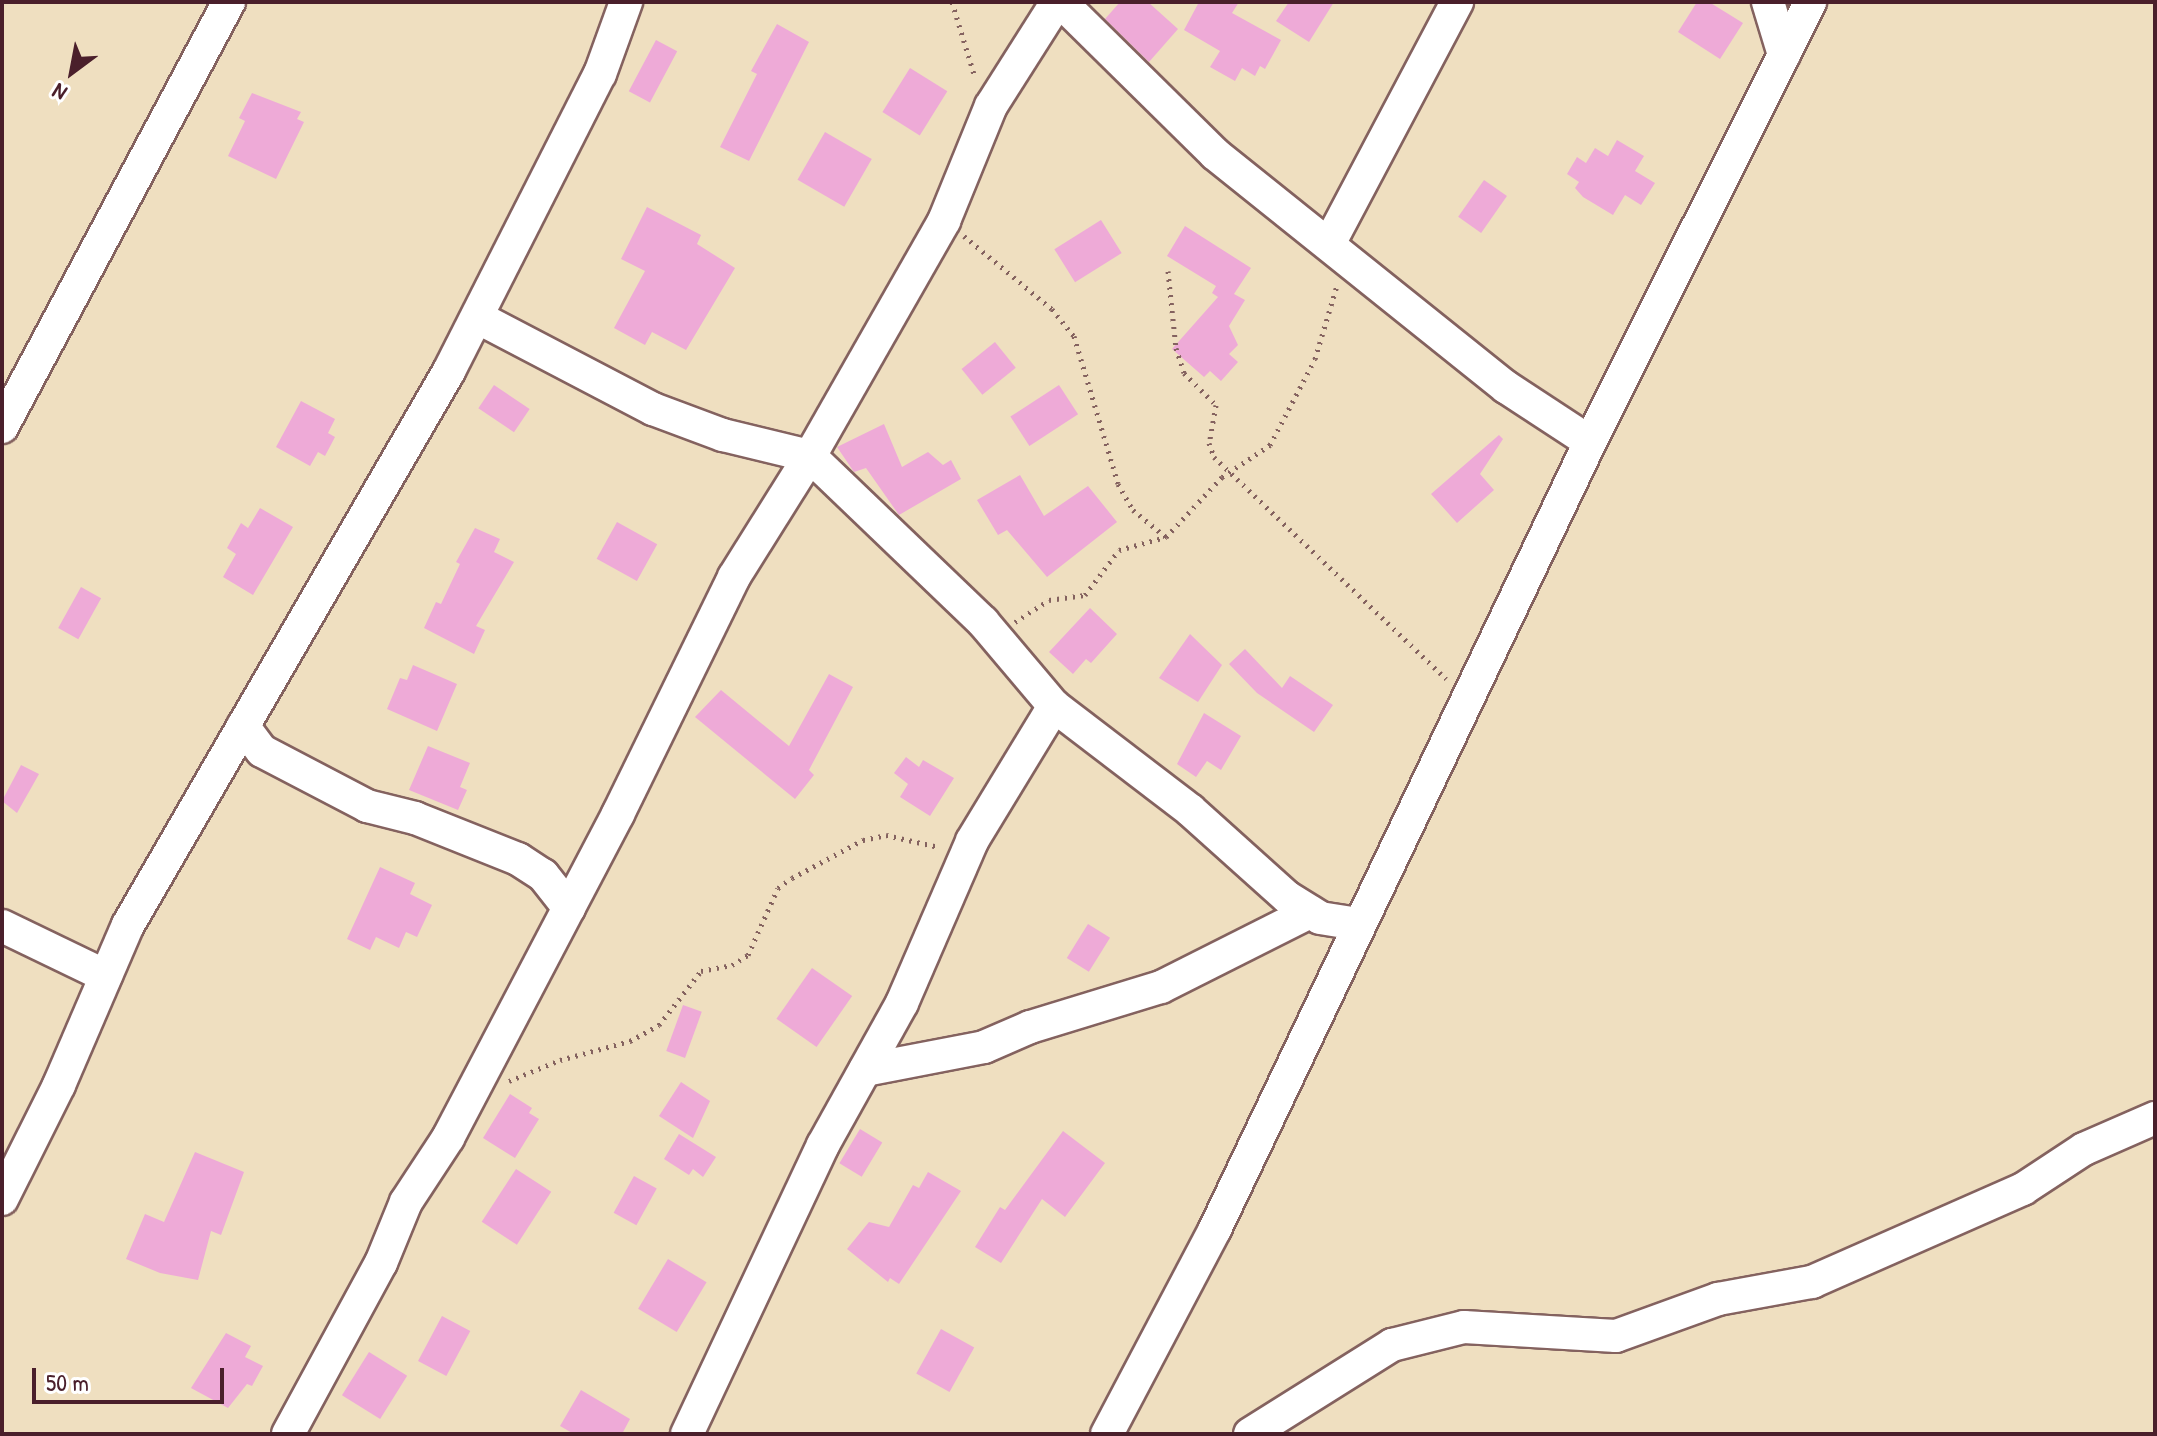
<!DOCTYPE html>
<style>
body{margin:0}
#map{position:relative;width:2157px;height:1436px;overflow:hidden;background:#efdfc0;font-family:"Patrick Hand",sans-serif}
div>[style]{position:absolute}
.building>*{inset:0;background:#eeaad7;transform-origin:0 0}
.path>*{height:5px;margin-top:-2.5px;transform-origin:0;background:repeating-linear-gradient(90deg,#84625f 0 2px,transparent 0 8px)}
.roads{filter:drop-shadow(2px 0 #84625f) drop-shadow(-2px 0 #84625f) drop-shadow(0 2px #84625f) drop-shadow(0 -2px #84625f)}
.minor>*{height:32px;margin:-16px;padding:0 16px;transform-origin:16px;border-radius:16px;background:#fff}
span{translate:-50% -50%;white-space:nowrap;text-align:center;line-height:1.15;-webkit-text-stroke:6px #fff;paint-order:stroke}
.frame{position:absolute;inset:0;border:4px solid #4a1f2b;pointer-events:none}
.north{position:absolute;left:32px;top:32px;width:80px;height:80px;-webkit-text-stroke:6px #fff;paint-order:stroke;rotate:212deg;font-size:22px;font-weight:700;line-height:32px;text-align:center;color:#4a1f2b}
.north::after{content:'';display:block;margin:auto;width:28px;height:36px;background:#4a1f2b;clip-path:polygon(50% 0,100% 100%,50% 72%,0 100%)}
.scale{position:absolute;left:32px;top:1368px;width:192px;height:36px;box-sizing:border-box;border:4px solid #4a1f2b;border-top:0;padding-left:10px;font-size:24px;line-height:28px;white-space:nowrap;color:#4a1f2b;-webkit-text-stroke:6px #fff;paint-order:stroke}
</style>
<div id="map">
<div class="building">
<i style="clip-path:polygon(1120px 2px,1148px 2px,1178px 29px,1149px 62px,1105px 19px)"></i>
<i style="clip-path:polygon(1199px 2px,1239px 2px,1232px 13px,1281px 40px,1265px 69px,1260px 66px,1255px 76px,1242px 68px,1235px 81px,1210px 67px,1220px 51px,1184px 30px)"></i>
<i style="clip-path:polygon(1289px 2px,1334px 2px,1309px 42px,1276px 21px)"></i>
<i style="clip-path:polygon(1697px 2px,1709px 2px,1743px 23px,1720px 59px,1678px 32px)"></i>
<i style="clip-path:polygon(777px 24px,809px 42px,749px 161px,720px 147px,757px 74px,751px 71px)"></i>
<i style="left:656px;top:40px;width:24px;height:58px;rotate:28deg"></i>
<i style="left:910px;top:68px;width:44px;height:52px;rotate:32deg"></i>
<i style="clip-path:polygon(252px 93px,301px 112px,297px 119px,304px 122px,276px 179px,228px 156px,245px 121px,239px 118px)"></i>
<i style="left:825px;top:132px;width:54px;height:55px;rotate:30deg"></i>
<i style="clip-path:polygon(1617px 140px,1644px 156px,1635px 171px,1655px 183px,1641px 205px,1625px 195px,1613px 215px,1583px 197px,1575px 188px,1579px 182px,1567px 174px,1577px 157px,1586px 163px,1595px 148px,1608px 156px)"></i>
<i style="left:1484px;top:180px;width:28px;height:45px;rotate:35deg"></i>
<i style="clip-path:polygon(647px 207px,701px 235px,697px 244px,735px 268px,686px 350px,652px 332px,645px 345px,614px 328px,645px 271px,621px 259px)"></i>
<i style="left:1101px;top:220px;width:39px;height:55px;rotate:58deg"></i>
<i style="clip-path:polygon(1185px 226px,1251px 268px,1234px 294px,1245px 300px,1229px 326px,1238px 345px,1229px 354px,1238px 362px,1221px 381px,1210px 371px,1204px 377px,1172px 349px,1218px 297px,1212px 293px,1216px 286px,1167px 256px)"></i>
<i style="left:995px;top:342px;width:33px;height:43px;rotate:51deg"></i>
<i style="left:494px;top:385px;width:43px;height:28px;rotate:34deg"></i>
<i style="left:1059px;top:385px;width:35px;height:58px;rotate:57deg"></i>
<i style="clip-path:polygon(301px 401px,335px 419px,328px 433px,335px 437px,325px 456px,318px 452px,310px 466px,276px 447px)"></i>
<i style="clip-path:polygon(884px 424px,902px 467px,928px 452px,943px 465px,951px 460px,961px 479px,899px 515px,866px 468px,854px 472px,837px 447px)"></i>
<i style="clip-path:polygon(1499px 435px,1503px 439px,1480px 474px,1494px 490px,1457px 523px,1431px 494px)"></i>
<i style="clip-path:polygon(1020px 475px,1044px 516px,1088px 486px,1117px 522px,1047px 577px,1007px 530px,998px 535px,977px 500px)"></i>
<i style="clip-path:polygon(260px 508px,293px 527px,253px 595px,223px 577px,236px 554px,227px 548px,241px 523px,248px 528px)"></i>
<i style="left:617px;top:522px;width:46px;height:42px;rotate:29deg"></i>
<i style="clip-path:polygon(475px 528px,500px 539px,494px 552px,514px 562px,476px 626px,485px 630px,474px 654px,424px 628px,436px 602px,441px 604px,460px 564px,456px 562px)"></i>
<i style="left:81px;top:587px;width:23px;height:47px;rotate:29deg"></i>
<i style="clip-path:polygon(1090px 608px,1117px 634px,1091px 663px,1086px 659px,1073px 674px,1049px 652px)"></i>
<i style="clip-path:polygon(1190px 634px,1222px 665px,1198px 702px,1159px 678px)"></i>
<i style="clip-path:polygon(1245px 649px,1282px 688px,1290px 676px,1333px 705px,1314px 732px,1257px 693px,1229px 664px)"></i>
<i style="clip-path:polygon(413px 665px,457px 684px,437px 731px,387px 709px,400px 678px,407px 680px)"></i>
<i style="clip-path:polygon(829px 674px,853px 687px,809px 770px,814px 775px,795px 799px,695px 717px,721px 690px,789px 746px)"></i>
<i style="clip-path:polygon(1204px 713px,1241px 736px,1221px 770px,1207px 761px,1196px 777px,1177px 764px)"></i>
<i style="clip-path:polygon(428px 746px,470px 763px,460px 787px,467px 790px,458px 810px,409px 790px)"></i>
<i style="clip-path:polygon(906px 757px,919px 767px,923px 760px,954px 778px,930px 816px,900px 797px,908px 784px,894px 773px)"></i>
<i style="clip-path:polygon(21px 765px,39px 774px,17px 813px,2px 801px)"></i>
<i style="clip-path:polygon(380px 867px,415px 883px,410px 894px,432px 905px,417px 937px,406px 932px,399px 948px,376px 937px,370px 950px,347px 939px)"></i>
<i style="left:1088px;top:924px;width:26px;height:40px;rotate:32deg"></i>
<i style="left:812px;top:968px;width:49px;height:62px;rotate:35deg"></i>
<i style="left:683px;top:1005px;width:20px;height:49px;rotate:20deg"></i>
<i style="clip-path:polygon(681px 1082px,710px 1101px,693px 1138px,659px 1116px)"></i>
<i style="clip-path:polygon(510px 1094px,532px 1108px,529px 1113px,539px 1119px,515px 1158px,483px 1138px)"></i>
<i style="left:860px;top:1129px;width:26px;height:40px;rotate:31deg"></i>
<i style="clip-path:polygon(1063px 1131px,1105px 1163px,1065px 1217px,1042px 1199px,1001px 1263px,975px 1247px,1000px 1207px,1005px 1210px)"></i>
<i style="clip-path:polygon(679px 1134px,716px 1157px,703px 1177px,693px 1169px,689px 1175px,664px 1159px)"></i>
<i style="clip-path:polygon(195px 1152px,244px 1172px,221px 1235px,211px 1231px,198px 1280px,160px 1273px,126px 1259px,145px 1214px,164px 1222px)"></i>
<i style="left:516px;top:1169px;width:42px;height:63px;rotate:33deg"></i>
<i style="clip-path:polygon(928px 1172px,961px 1191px,899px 1284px,890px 1278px,888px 1282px,847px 1249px,869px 1222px,889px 1227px,913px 1185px,919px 1188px)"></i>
<i style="left:634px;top:1176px;width:26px;height:42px;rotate:29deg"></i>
<i style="left:668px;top:1259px;width:45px;height:58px;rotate:31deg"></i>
<i style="left:442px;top:1316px;width:32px;height:51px;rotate:28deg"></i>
<i style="left:941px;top:1329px;width:38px;height:51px;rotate:29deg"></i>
<i style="clip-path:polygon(226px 1333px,251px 1346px,245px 1357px,263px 1366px,252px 1386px,247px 1384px,228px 1408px,191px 1388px)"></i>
<i style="left:369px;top:1352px;width:45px;height:51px;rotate:32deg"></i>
<i style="clip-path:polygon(581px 1390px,630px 1419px,622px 1434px,574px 1434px,560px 1426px)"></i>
</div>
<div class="path">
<i style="left:952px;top:2px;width:78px;rotate:73deg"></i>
<i style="left:964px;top:236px;width:114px;rotate:39.7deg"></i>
<i style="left:1052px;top:309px;width:35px;rotate:51deg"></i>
<i style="left:1074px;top:336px;width:154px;rotate:73.4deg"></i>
<i style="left:1118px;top:484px;width:30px;rotate:60deg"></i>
<i style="left:1133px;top:510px;width:43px;rotate:39.3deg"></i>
<i style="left:1168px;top:271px;width:77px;rotate:84.1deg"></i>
<i style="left:1176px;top:348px;width:26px;rotate:72deg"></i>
<i style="left:1184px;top:373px;width:45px;rotate:45deg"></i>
<i style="left:1216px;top:405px;width:39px;rotate:100deg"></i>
<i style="left:1209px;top:443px;width:15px;rotate:70deg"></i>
<i style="left:1214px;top:457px;width:321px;rotate:43.7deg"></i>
<i style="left:1015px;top:622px;width:40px;rotate:-32.9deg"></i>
<i style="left:1049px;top:600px;width:36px;rotate:-8deg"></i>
<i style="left:1085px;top:595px;width:56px;rotate:-52.9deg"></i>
<i style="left:1119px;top:550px;width:49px;rotate:-15.5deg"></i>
<i style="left:1166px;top:537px;width:82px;rotate:-47deg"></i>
<i style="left:1222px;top:477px;width:58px;rotate:-33.7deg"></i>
<i style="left:1270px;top:445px;width:97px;rotate:-62.4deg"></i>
<i style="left:1315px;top:359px;width:77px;rotate:-73.4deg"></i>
<i style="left:509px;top:1081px;width:55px;rotate:-22.4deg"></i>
<i style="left:560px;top:1060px;width:73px;rotate:-15.2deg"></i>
<i style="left:630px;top:1041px;width:33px;rotate:-29deg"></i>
<i style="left:659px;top:1025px;width:68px;rotate:-52.1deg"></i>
<i style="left:701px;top:971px;width:32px;rotate:-11deg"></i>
<i style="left:732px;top:965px;width:19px;rotate:-32deg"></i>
<i style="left:748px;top:955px;width:73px;rotate:-65.9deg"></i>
<i style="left:778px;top:888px;width:17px;rotate:-36deg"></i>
<i style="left:792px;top:878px;width:81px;rotate:-28.2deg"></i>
<i style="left:863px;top:840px;width:24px;rotate:-12deg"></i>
<i style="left:886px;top:835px;width:54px;rotate:12.8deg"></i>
</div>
<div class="roads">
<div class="minor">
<i style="left:1061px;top:2px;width:216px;rotate:44.6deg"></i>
<i style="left:1215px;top:154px;width:373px;rotate:38.7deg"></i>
<i style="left:1506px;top:387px;width:100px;rotate:33.2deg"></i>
<i style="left:1768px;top:2px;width:55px;rotate:73.2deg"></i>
<i style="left:1329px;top:244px;width:274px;rotate:-62.1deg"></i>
<i style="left:477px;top:317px;width:199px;rotate:27.6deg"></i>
<i style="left:653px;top:409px;width:75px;rotate:20.4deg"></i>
<i style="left:723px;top:435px;width:89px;rotate:13.6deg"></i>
<i style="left:810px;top:456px;width:240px;rotate:43.8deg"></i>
<i style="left:983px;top:622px;width:110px;rotate:49.8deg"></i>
<i style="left:1054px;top:706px;width:171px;rotate:37.4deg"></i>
<i style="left:1190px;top:810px;width:130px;rotate:41.9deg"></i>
<i style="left:1287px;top:897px;width:39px;rotate:32deg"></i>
<i style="left:1320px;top:918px;width:39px;rotate:9deg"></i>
<i style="left:2px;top:427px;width:482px;rotate:-61.9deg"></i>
<i style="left:243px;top:726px;width:31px;rotate:53deg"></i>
<i style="left:262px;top:751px;width:119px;rotate:27.6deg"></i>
<i style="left:367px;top:806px;width:49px;rotate:14deg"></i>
<i style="left:415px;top:818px;width:111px;rotate:21.7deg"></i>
<i style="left:518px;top:859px;width:30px;rotate:33deg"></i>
<i style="left:543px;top:875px;width:42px;rotate:51.8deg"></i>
<i style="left:2px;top:926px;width:115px;rotate:25.7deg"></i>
<i style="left:865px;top:1070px;width:121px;rotate:-10.9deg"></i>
<i style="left:984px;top:1047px;width:50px;rotate:-23.5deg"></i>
<i style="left:1030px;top:1027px;width:137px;rotate:-17deg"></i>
<i style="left:1161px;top:987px;width:167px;rotate:-26.7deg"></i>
<i style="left:2px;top:1199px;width:127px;rotate:-63.4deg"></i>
<i style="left:59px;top:1085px;width:174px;rotate:-66.7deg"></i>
<i style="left:128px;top:925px;width:640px;rotate:-59.91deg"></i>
<i style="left:449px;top:371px;width:333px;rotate:-63.1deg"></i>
<i style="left:600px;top:74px;width:77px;rotate:-70.1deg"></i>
<i style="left:288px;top:1434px;width:195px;rotate:-61.5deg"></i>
<i style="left:381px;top:1263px;width:66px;rotate:-67.7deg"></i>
<i style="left:406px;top:1202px;width:77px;rotate:-56.7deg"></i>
<i style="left:448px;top:1138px;width:366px;rotate:-62.3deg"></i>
<i style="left:618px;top:814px;width:264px;rotate:-63.9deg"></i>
<i style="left:734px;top:577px;width:143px;rotate:-57.9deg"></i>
<i style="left:810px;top:456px;width:271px;rotate:-60.3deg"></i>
<i style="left:944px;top:221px;width:124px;rotate:-67.8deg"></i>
<i style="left:991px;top:106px;width:123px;rotate:-57.6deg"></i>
<i style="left:687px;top:1434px;width:319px;rotate:-64.8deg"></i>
<i style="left:823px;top:1145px;width:162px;rotate:-60.9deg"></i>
<i style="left:902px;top:1003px;width:176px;rotate:-66.6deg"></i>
<i style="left:972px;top:841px;width:158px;rotate:-58.7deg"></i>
<i style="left:1107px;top:1434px;width:232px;rotate:-62.2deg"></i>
<i style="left:1215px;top:1229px;width:872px;rotate:-64.52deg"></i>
<i style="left:1590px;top:442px;width:492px;rotate:-63.4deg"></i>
<i style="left:1250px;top:1434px;width:168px;rotate:-32.1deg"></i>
<i style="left:1392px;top:1345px;width:74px;rotate:-14deg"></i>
<i style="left:1464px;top:1327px;width:152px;rotate:3.4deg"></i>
<i style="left:1616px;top:1336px;width:109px;rotate:-19.9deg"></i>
<i style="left:1718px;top:1299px;width:96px;rotate:-10.3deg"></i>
<i style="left:1812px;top:1282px;width:231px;rotate:-23.8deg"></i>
<i style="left:2023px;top:1189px;width:73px;rotate:-33.3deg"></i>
<i style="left:2084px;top:1149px;width:77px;rotate:-23.6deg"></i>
</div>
</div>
<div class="frame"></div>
<div class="north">N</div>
<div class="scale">50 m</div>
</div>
